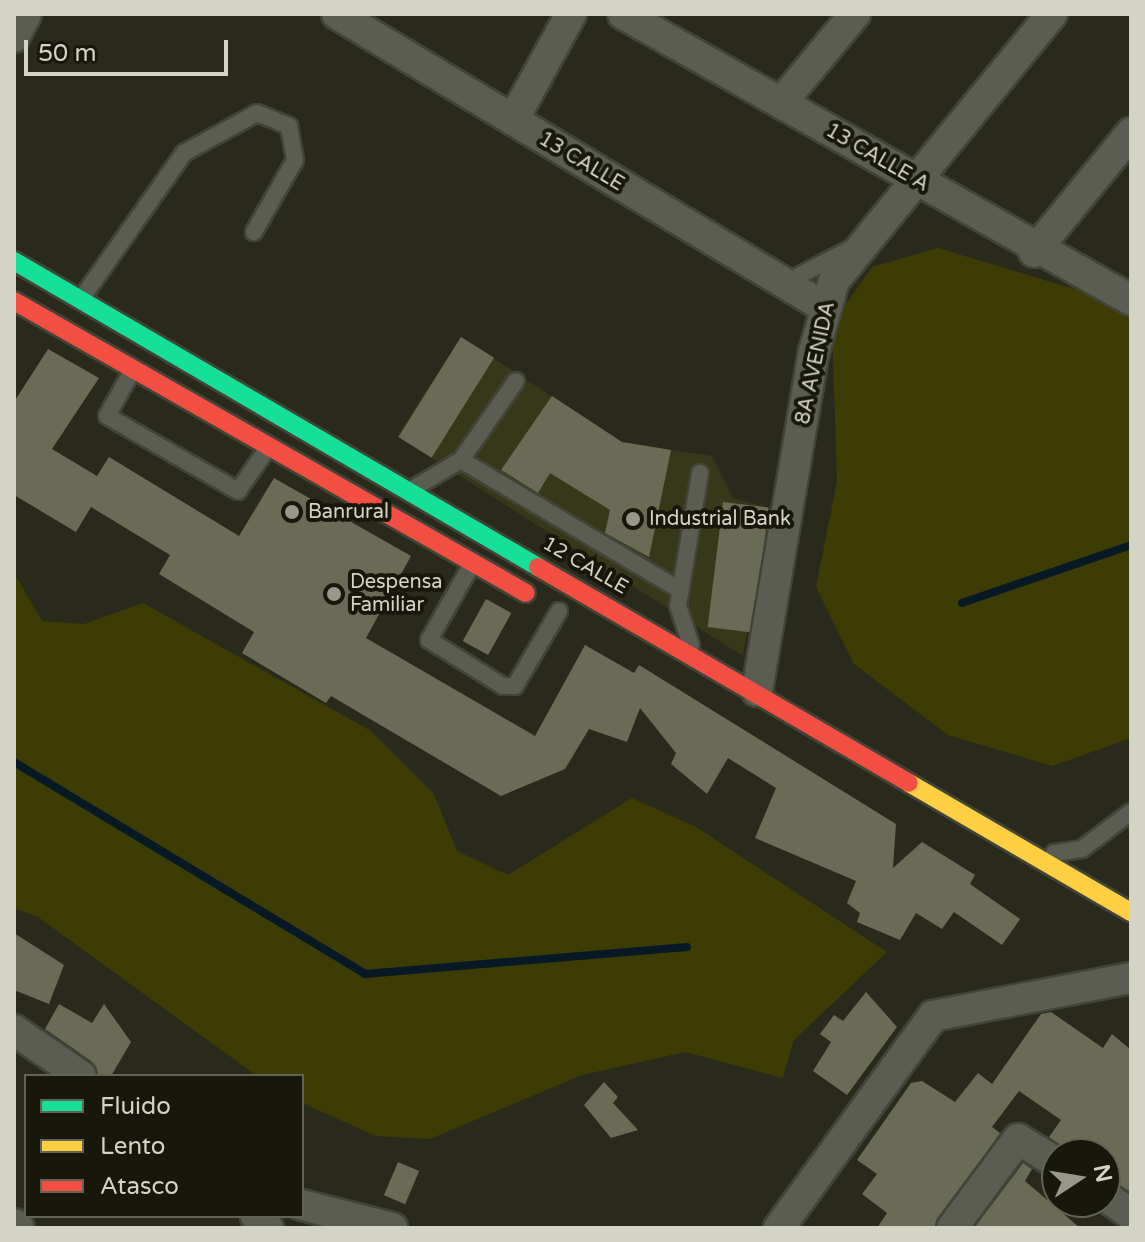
<!DOCTYPE html>
<style>
body{margin:0}
#map{position:relative;width:1145px;height:1242px;overflow:hidden;background:#292a1c;font-family:"Varela Round",sans-serif}
div>[style]{position:absolute}
.built>*{inset:0;background:#373819}
.green>*{inset:0;background:#3c3c04}
.stream>*{height:8px;margin:-4px;padding:0 4px;transform-origin:4px;border-radius:4px;background:#071925}
.building>*{inset:0;background:#6a6b56;transform-origin:0 0}
.roads{filter:drop-shadow(2px 0 #434438) drop-shadow(-2px 0 #434438) drop-shadow(0 2px #434438) drop-shadow(0 -2px #434438)}
.lane>*{height:16px;margin:-8px;padding:0 8px;transform-origin:8px;border-radius:8px;background:#5b5c52}
.street>*{height:30px;margin:-15px;padding:0 15px;transform-origin:15px;border-radius:15px;background:#5b5c52}
.fast>*{height:18px;margin:-9px;padding:0 9px;transform-origin:9px;border-radius:9px;background:#16e098}
.slow>*{height:18px;margin:-9px;padding:0 9px;transform-origin:9px;border-radius:9px;background:#ffcf43}
.jam>*{height:18px;margin:-9px;padding:0 9px;transform-origin:9px;border-radius:9px;background:#f24e42}
.dots>*{width:22px;height:22px;translate:-50% -50%;box-sizing:border-box;border:4px solid #17170c;border-radius:50%}
span{translate:-50% -50%;white-space:nowrap;text-align:center;line-height:1.15;-webkit-text-stroke:8px #17170c;paint-order:stroke}
.street-label{font-size:20px;color:#d3d4c4}
.poi-label{font-size:20px;color:#d3d4c4}
.left{translate:0 -50%;text-align:left}
.frame{position:absolute;inset:0;border:16px solid #d3d4c4;pointer-events:none}
.legend{position:absolute;left:24px;top:1074px;width:280px;height:144px;box-sizing:border-box;background:#17170c;border:2px solid #626356;margin:0;padding:10px 14px;list-style:none;font-size:24px;color:#d3d4c4}
.legend li{display:flex;align-items:center;gap:16px;height:40px}
.legend b{width:40px;border:2px solid #626356}
.north{position:absolute;left:1041px;top:1138px;width:80px;height:80px;box-sizing:border-box;background:#17170c;border:2px solid #626356;border-radius:50%;rotate:78deg;font-size:22px;font-weight:700;line-height:32px;text-align:center;color:#d3d4c4}
.north::after{content:'';display:block;margin:auto;width:28px;height:36px;background:#989889;clip-path:polygon(50% 0,100% 100%,50% 72%,0 100%)}
.scale{position:absolute;left:24px;top:40px;width:204px;height:36px;box-sizing:border-box;border:4px solid #d3d4c4;border-top:0;padding-left:10px;font-size:24px;line-height:28px;white-space:nowrap;color:#d3d4c4;-webkit-text-stroke:6px #17170c;paint-order:stroke}
</style>
<div id="map">
<div class="built">
<i style="clip-path:polygon(461px 337px,622px 442px,712px 456px,733px 498px,769px 508px,743px 656px,397px 436px)"></i>
</div>
<div class="green">
<i style="clip-path:polygon(938px 248px,1131px 306px,1131px 738px,1052px 766px,948px 735px,854px 664px,816px 587px,837px 482px,832px 324px,872px 267px)"></i>
<i style="clip-path:polygon(14px 573px,42px 621px,84px 624px,143px 603px,371px 731px,434px 794px,457px 851px,508px 875px,632px 798px,696px 827px,887px 952px,794px 1040px,783px 1078px,685px 1052px,582px 1075px,430px 1139px,376px 1136px,302px 1103px,302px 1076px,257px 1076px,38px 917px,14px 908px)"></i>
</div>
<div class="stream">
<i style="left:962px;top:603px;width:179px;rotate:-18.9deg"></i>
<i style="left:14px;top:762px;width:410px;rotate:31.1deg"></i>
<i style="left:365px;top:974px;width:323px;rotate:-4.8deg"></i>
</div>
<div class="building">
<i style="left:461px;top:337px;width:39px;height:118px;rotate:32deg"></i>
<i style="clip-path:polygon(48px 349px,99px 378px,52px 449px,97px 476px,109px 457px,239px 536px,274px 478px,411px 556px,366px 638px,535px 736px,585px 645px,634px 673px,639px 665px,896px 824px,893px 868px,922px 842px,975px 875px,970px 884px,1020px 919px,1002px 945px,954px 912px,942px 929px,916px 913px,900px 940px,857px 922px,860px 913px,847px 903px,856px 881px,755px 838px,776px 788px,728px 758px,707px 794px,671px 764px,676px 753px,640px 708px,627px 742px,589px 729px,565px 769px,501px 796px,331px 696px,326px 703px,242px 653px,254px 632px,159px 574px,170px 555px,91px 507px,76px 532px,14px 495px,14px 402px)"></i>
<i style="clip-path:polygon(552px 396px,622px 442px,671px 450px,649px 557px,605px 533px,610px 510px,550px 473px,538px 493px,501px 470px)"></i>
<i style="left:723px;top:502px;width:46px;height:126px;rotate:7deg"></i>
<i style="left:486px;top:599px;width:29px;height:48px;rotate:29deg"></i>
<i style="clip-path:polygon(14px 933px,64px 965px,49px 1004px,14px 990px)"></i>
<i style="clip-path:polygon(866px 992px,897px 1027px,847px 1095px,813px 1071px,831px 1042px,820px 1034px,834px 1015px,843px 1021px)"></i>
<i style="clip-path:polygon(59px 1004px,92px 1023px,104px 1004px,131px 1042px,111px 1076px,99px 1076px,91px 1061px,45px 1029px)"></i>
<i style="clip-path:polygon(1051px 1012px,1103px 1048px,1112px 1034px,1131px 1050px,1131px 1192px,1105px 1178px,1105px 1154px,1072px 1154px,1049px 1137px,1061px 1120px,1019px 1091px,992px 1127px,1000px 1133px,934px 1228px,877px 1228px,887px 1213px,862px 1194px,877px 1174px,857px 1160px,911px 1083px,922px 1081px,955px 1102px,978px 1073px,992px 1084px,1041px 1014px)"></i>
<i style="clip-path:polygon(604px 1082px,618px 1097px,613px 1103px,638px 1130px,611px 1138px,584px 1105px)"></i>
<i style="left:398px;top:1162px;width:23px;height:36px;rotate:23deg"></i>
<i style="clip-path:polygon(1023px 1163px,1032px 1169px,1025px 1181px,1080px 1228px,974px 1228px)"></i>
</div>
<div class="roads">
<div class="lane">
<i style="left:783px;top:284px;width:78px;rotate:-27.6deg"></i>
<i style="left:81px;top:299px;width:179px;rotate:-54.8deg"></i>
<i style="left:184px;top:153px;width:83px;rotate:-28.7deg"></i>
<i style="left:257px;top:113px;width:35px;rotate:22deg"></i>
<i style="left:289px;top:126px;width:35px;rotate:80deg"></i>
<i style="left:295px;top:160px;width:83px;rotate:119.7deg"></i>
<i style="left:132px;top:371px;width:51px;rotate:119.1deg"></i>
<i style="left:107px;top:416px;width:151px;rotate:29.8deg"></i>
<i style="left:238px;top:491px;width:51px;rotate:-55.4deg"></i>
<i style="left:461px;top:460px;width:255px;rotate:30.7deg"></i>
<i style="left:414px;top:488px;width:55px;rotate:-30.8deg"></i>
<i style="left:461px;top:460px;width:96px;rotate:-55.2deg"></i>
<i style="left:472px;top:564px;width:87px;rotate:119.5deg"></i>
<i style="left:429px;top:640px;width:87px;rotate:31.9deg"></i>
<i style="left:503px;top:686px;width:12px"></i>
<i style="left:515px;top:686px;width:87px;rotate:-59.6deg"></i>
<i style="left:691px;top:645px;width:41px;rotate:-108.4deg"></i>
<i style="left:678px;top:606px;width:135px;rotate:-80.6deg"></i>
<i style="left:1054px;top:853px;width:28px;rotate:-8deg"></i>
<i style="left:1082px;top:849px;width:61px;rotate:-37.1deg"></i>
</div>
<div class="street">
<i style="left:337px;top:14px;width:571px;rotate:31.02deg"></i>
<i style="left:623px;top:14px;width:583px;rotate:29.38deg"></i>
<i style="left:14px;top:37px;width:26px;rotate:-62deg"></i>
<i style="left:781px;top:103px;width:116px;rotate:-50.3deg"></i>
<i style="left:513px;top:120px;width:121px;rotate:-61.3deg"></i>
<i style="left:1034px;top:252px;width:154px;rotate:-50.8deg"></i>
<i style="left:757px;top:691px;width:344px;rotate:-80.5deg"></i>
<i style="left:814px;top:352px;width:74px;rotate:-74.3deg"></i>
<i style="left:834px;top:281px;width:345px;rotate:-50.8deg"></i>
<i style="left:14px;top:1030px;width:81px;rotate:34.5deg"></i>
<i style="left:1105px;top:1196px;width:32px;rotate:35deg"></i>
<i style="left:302px;top:1205px;width:93px;rotate:14.3deg"></i>
<i style="left:256px;top:1216px;width:17px;rotate:45deg"></i>
<i style="left:14px;top:1224px;width:6px;rotate:39deg"></i>
<i style="left:779px;top:1228px;width:262px;rotate:-54deg"></i>
<i style="left:933px;top:1016px;width:202px;rotate:-10.9deg"></i>
<i style="left:952px;top:1228px;width:111px;rotate:-53.4deg"></i>
<i style="left:1018px;top:1139px;width:46px;rotate:31.6deg"></i>
</div>
<div class="fast">
<i style="left:14px;top:261px;width:607px;rotate:30.28deg"></i>
</div>
<div class="slow">
<i style="left:909px;top:783px;width:257px;rotate:30.2deg"></i>
</div>
<div class="jam">
<i style="left:14px;top:301px;width:589px;rotate:29.7deg"></i>
<i style="left:538px;top:567px;width:429px;rotate:30.2deg"></i>
</div>
</div>
<div class="dots">
<i style="left:292px;top:512px;background:#989889"></i>
<i style="left:633px;top:519px;background:#989889"></i>
<i style="left:334px;top:594px;background:#989889"></i>
</div>
<div class="street-label">
<span style="left:877px;top:158px;rotate:30deg">13 CALLE A</span>
<span style="left:581px;top:162px;rotate:31deg">13 CALLE</span>
<span style="left:816px;top:363px;rotate:-78deg">8A AVENIDA</span>
<span style="left:585px;top:566px;rotate:30deg">12 CALLE</span>
</div>
<div class="poi-label">
<span class="left" style="left:308px;top:512px">Banrural</span>
<span class="left" style="left:649px;top:519px">Industrial Bank</span>
<span class="left" style="left:350px;top:594px">Despensa<br>Familiar</span>
</div>
<div class="frame"></div>
<ul class="legend">
<li><b style="height:10px;background:#16e098"></b>Fluido</li>
<li><b style="height:10px;background:#ffcf43"></b>Lento</li>
<li><b style="height:10px;background:#f24e42"></b>Atasco</li>
</ul>
<div class="north">N</div>
<div class="scale">50 m</div>
</div>
